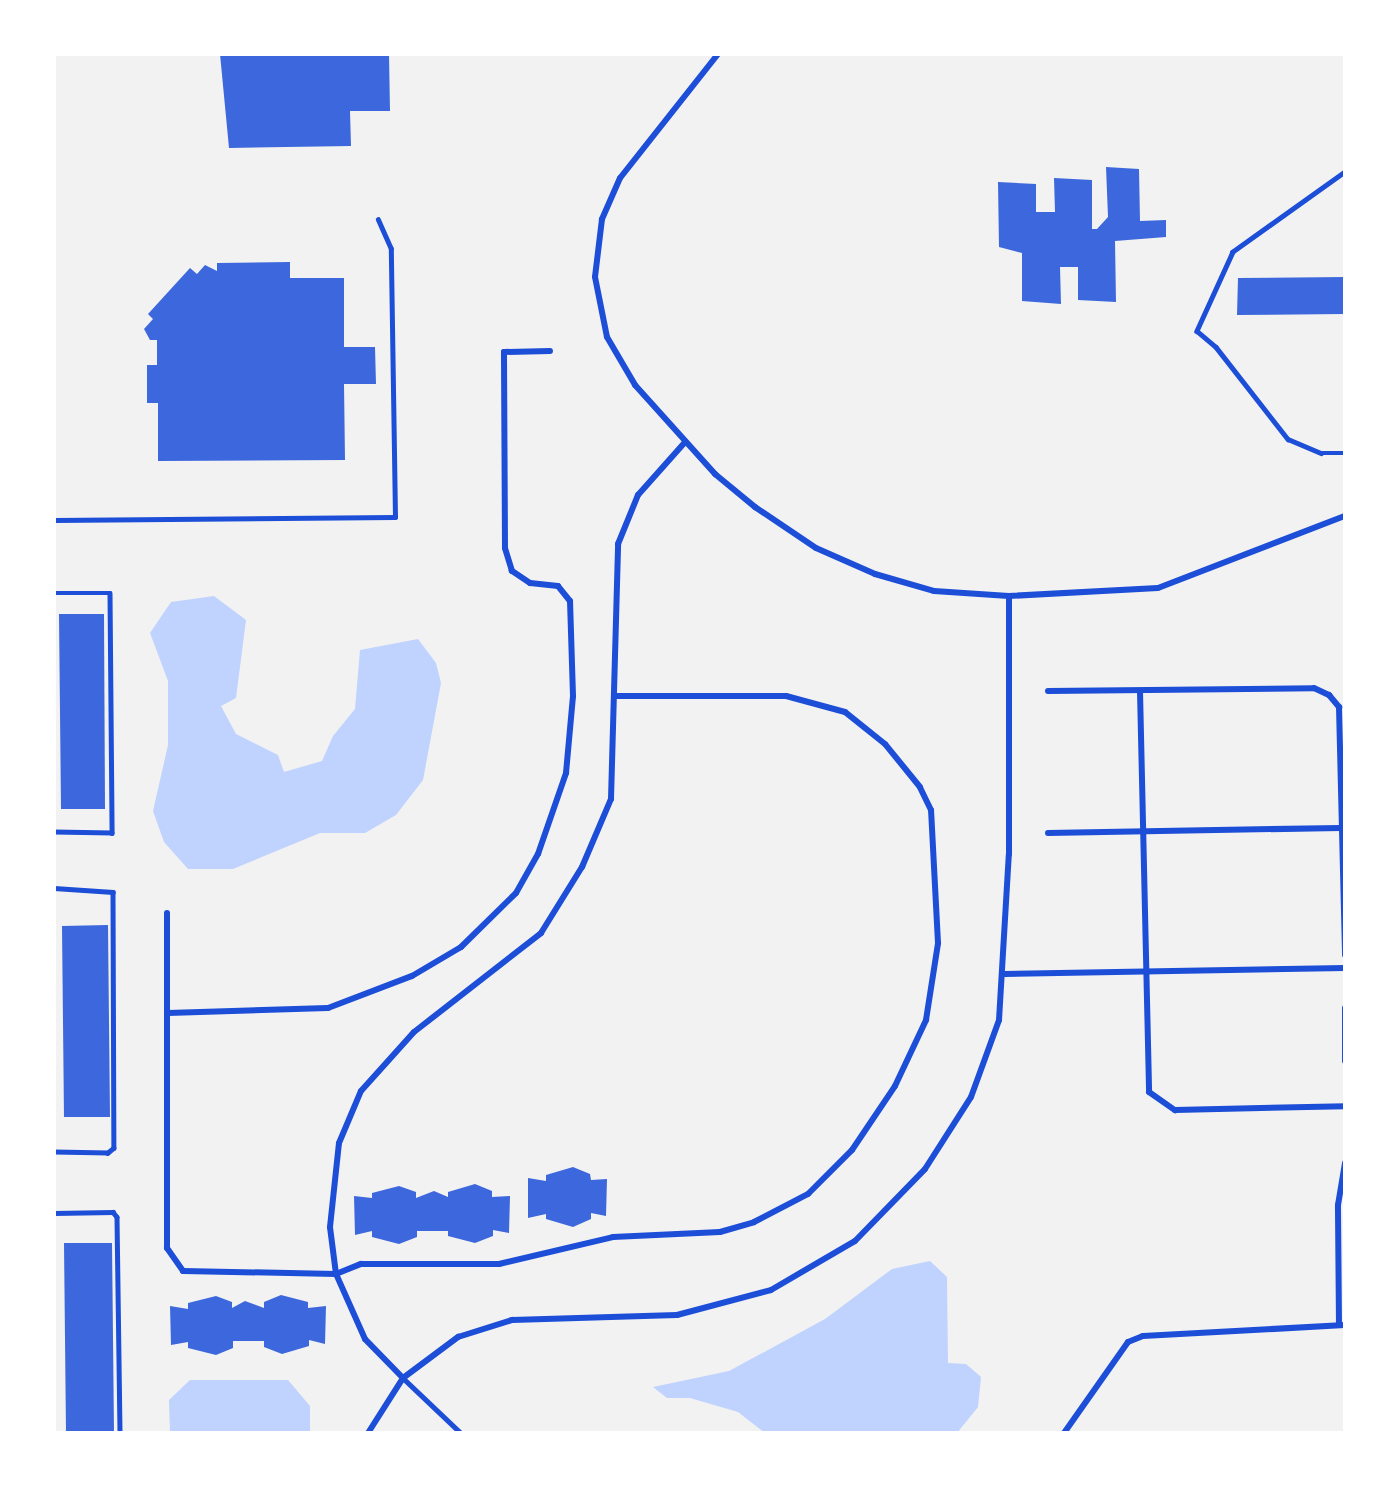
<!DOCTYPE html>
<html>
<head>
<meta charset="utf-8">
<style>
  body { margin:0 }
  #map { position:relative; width:1399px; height:1487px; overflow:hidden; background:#f2f2f2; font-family:Montserrat,sans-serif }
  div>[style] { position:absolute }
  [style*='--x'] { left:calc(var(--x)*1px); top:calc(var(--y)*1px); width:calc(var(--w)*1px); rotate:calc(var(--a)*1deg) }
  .water>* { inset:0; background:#bfd3fe }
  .building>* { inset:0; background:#3d67dc }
  .service>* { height:4.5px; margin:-2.25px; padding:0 2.25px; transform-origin:2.25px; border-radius:2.25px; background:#1d4ed8 }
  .minor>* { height:6px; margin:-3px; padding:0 3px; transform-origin:3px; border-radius:3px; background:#1d4ed8 }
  span { translate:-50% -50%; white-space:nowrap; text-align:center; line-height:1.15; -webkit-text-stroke:6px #fff; paint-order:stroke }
  .frame { position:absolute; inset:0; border:56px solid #fff; pointer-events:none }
</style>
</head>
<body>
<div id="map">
  <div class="water">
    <i style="clip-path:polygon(214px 596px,246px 620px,236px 698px,221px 706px,236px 734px,278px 755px,284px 772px,322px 761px,333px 736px,355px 709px,360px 650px,418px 639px,436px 663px,441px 683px,423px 780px,396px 815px,365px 833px,320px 833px,233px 869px,188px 869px,164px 842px,153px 811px,168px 745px,168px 681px,150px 633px,171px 602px)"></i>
    <i style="clip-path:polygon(930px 1261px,947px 1277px,948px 1363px,966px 1364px,981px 1377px,978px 1407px,957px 1433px,765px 1433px,738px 1412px,690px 1398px,667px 1398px,653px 1387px,729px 1371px,825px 1319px,892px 1269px)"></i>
    <i style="clip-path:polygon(190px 1380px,288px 1380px,310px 1406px,310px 1433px,170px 1433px,169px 1400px)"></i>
  </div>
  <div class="building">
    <i style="clip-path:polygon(220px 54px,389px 54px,390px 111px,350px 111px,351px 146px,229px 148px)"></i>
    <i style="clip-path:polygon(1106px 167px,1139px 169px,1140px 221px,1166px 220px,1166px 237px,1115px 241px,1116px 302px,1078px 300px,1078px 267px,1060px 267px,1061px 304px,1022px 301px,1022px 253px,999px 247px,998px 182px,1036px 184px,1036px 212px,1055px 212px,1054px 178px,1092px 180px,1092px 229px,1097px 229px,1108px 217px)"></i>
    <i style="clip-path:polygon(290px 262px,290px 278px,344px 278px,344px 347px,375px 347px,376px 384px,344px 384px,345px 460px,158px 461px,158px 403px,147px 403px,147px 365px,157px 365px,157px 340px,150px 340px,144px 329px,153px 319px,148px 314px,190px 268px,197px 274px,205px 265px,217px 271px,217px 263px)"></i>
    <i style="clip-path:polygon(1345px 277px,1345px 314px,1237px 315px,1238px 278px)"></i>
    <i style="clip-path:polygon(59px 614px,104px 614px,105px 809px,61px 809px)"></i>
    <i style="clip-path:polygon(108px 925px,110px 1117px,64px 1117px,62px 926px)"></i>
    <i style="clip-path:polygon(573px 1167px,590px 1174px,591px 1180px,607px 1179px,606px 1216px,591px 1213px,591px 1219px,573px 1227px,546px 1219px,546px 1214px,528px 1218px,528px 1178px,546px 1181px,546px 1175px)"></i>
    <i style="clip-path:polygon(475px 1184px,492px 1191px,492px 1197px,510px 1196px,509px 1233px,493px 1230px,493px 1236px,475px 1243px,448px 1236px,448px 1231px,417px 1231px,417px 1237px,399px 1244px,372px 1237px,372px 1231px,355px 1235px,354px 1196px,372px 1198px,372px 1193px,399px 1186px,416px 1192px,416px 1198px,434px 1191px,448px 1197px,448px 1192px)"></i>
    <i style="clip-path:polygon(64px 1243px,112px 1243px,114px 1433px,66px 1433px)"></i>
    <i style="clip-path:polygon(281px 1295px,308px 1302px,308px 1308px,326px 1306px,325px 1344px,309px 1340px,309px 1346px,282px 1354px,264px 1347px,264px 1341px,233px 1341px,233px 1348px,216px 1355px,188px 1348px,188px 1342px,171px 1345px,170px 1306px,188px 1309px,188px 1303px,216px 1296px,232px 1302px,232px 1308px,245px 1301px,264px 1308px,264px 1302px)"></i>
  </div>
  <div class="service">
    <i style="--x:1345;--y:172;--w:138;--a:144.5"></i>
    <i style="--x:1233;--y:252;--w:87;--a:114.5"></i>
    <i style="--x:1197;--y:331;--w:25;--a:40"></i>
    <i style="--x:1216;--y:347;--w:117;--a:52"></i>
    <i style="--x:1288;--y:439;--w:36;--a:23"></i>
    <i style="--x:1321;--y:453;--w:24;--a:0"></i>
    <i style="--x:54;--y:520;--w:341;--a:-0.5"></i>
    <i style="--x:395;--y:517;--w:268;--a:-90.9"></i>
    <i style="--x:391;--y:249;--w:32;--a:-114"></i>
    <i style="--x:54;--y:593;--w:56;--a:0"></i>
    <i style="--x:110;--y:593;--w:240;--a:89.5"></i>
    <i style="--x:112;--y:833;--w:58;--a:-179"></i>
    <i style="--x:54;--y:888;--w:59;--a:3.9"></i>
    <i style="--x:113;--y:892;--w:256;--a:89.8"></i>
    <i style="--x:114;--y:1148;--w:8;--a:140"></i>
    <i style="--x:108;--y:1153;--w:54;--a:-178.9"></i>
    <i style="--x:54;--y:1213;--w:59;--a:-1"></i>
    <i style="--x:113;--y:1212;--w:6;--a:51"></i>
    <i style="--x:117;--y:1217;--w:216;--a:89.2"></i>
    <i style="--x:403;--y:1378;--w:80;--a:43.5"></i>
  </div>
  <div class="minor">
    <i style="--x:718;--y:54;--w:158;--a:128.3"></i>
    <i style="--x:620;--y:178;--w:45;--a:113.7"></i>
    <i style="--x:602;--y:219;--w:58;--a:96.9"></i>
    <i style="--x:595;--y:277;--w:61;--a:78.7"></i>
    <i style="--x:607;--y:337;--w:56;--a:59.7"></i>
    <i style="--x:635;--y:385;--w:120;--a:48"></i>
    <i style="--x:715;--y:474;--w:52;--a:39.5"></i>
    <i style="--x:755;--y:507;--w:73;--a:33.9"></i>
    <i style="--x:816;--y:548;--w:64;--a:23.8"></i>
    <i style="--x:875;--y:574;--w:61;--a:16.1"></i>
    <i style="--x:934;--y:591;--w:75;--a:3.8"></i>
    <i style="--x:1009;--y:596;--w:149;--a:-3.1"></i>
    <i style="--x:1158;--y:588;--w:200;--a:-21.1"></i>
    <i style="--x:1048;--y:691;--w:266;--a:-0.6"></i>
    <i style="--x:1314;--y:688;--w:17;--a:25"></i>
    <i style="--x:1329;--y:695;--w:16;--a:50"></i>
    <i style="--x:1339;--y:707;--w:248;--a:88.6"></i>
    <i style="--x:1140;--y:691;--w:401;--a:88.7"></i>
    <i style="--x:1149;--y:1092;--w:32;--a:35"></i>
    <i style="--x:1175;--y:1110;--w:170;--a:-1.3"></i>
    <i style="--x:1048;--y:833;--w:293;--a:-1"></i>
    <i style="--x:167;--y:913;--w:335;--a:90"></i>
    <i style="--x:167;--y:1248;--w:28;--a:55"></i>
    <i style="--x:183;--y:1271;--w:153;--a:1.1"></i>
    <i style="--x:336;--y:1274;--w:27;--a:-22"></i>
    <i style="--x:361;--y:1264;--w:138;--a:0"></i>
    <i style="--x:499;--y:1264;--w:117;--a:-13.3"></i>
    <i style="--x:613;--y:1237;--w:107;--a:-2.7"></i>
    <i style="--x:720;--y:1232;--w:35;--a:-16"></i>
    <i style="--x:754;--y:1222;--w:61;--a:-27.4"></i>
    <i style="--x:808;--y:1194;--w:62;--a:-45"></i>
    <i style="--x:852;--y:1150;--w:77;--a:-56.1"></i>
    <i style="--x:895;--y:1086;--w:73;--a:-64.8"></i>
    <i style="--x:926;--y:1020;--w:78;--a:-81.1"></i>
    <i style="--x:938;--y:943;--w:133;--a:-93"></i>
    <i style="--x:931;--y:810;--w:25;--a:-116"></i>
    <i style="--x:920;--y:787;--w:55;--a:-129.1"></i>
    <i style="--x:885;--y:744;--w:51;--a:-141.3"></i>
    <i style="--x:845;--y:712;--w:61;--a:-164.8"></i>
    <i style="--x:786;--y:696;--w:170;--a:180"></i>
    <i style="--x:1005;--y:974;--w:340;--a:-1"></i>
    <i style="--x:1345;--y:1008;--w:53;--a:90"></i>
    <i style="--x:168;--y:1013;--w:160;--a:-1.8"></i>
    <i style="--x:328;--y:1008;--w:90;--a:-20.9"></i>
    <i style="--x:412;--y:976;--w:57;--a:-30.6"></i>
    <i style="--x:461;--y:947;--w:77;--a:-44.5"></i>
    <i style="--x:516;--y:893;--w:45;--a:-60.6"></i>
    <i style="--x:538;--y:854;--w:86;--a:-70.9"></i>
    <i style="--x:566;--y:773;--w:77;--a:-84.8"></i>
    <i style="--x:573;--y:696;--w:95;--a:-91.8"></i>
    <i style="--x:570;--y:601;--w:19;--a:-129"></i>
    <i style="--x:558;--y:586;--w:28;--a:-174"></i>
    <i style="--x:530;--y:583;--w:22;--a:-146"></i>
    <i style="--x:512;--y:571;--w:24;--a:-107"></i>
    <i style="--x:505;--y:548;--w:196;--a:-90.3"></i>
    <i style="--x:504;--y:352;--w:46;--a:-1.2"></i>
    <i style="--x:1339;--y:1325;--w:120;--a:-90.5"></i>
    <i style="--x:1338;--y:1205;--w:43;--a:-80.5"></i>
    <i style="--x:403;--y:1378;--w:54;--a:-134.3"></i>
    <i style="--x:365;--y:1339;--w:71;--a:-114"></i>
    <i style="--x:336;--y:1274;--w:47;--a:-97.3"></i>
    <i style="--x:330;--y:1227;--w:84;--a:-83.9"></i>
    <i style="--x:339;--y:1143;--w:56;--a:-67.1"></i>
    <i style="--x:361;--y:1091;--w:79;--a:-48.1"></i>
    <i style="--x:414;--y:1032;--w:161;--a:-37.9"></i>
    <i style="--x:541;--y:933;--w:78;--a:-58.2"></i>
    <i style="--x:582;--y:867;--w:74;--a:-66.9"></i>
    <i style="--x:611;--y:799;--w:255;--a:-88.4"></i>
    <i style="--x:618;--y:544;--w:53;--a:-67.8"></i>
    <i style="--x:638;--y:495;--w:71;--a:-48.4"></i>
    <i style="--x:368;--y:1433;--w:65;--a:-57.5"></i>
    <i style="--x:403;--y:1378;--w:69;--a:-36.7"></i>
    <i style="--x:458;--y:1337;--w:57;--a:-17.5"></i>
    <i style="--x:512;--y:1320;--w:165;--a:-1.7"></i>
    <i style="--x:677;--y:1315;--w:97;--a:-14.9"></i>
    <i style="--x:771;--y:1290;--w:97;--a:-30.3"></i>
    <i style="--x:855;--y:1241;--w:100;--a:-45.8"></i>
    <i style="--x:925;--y:1169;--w:85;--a:-57.4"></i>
    <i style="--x:971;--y:1097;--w:82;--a:-70"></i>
    <i style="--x:999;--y:1020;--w:166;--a:-86.6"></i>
    <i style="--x:1009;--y:854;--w:258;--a:-90"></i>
    <i style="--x:1064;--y:1433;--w:111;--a:-54.9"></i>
    <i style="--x:1128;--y:1342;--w:16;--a:-22"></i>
    <i style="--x:1143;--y:1336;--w:202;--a:-3.1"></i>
  </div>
  <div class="frame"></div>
</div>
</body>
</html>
